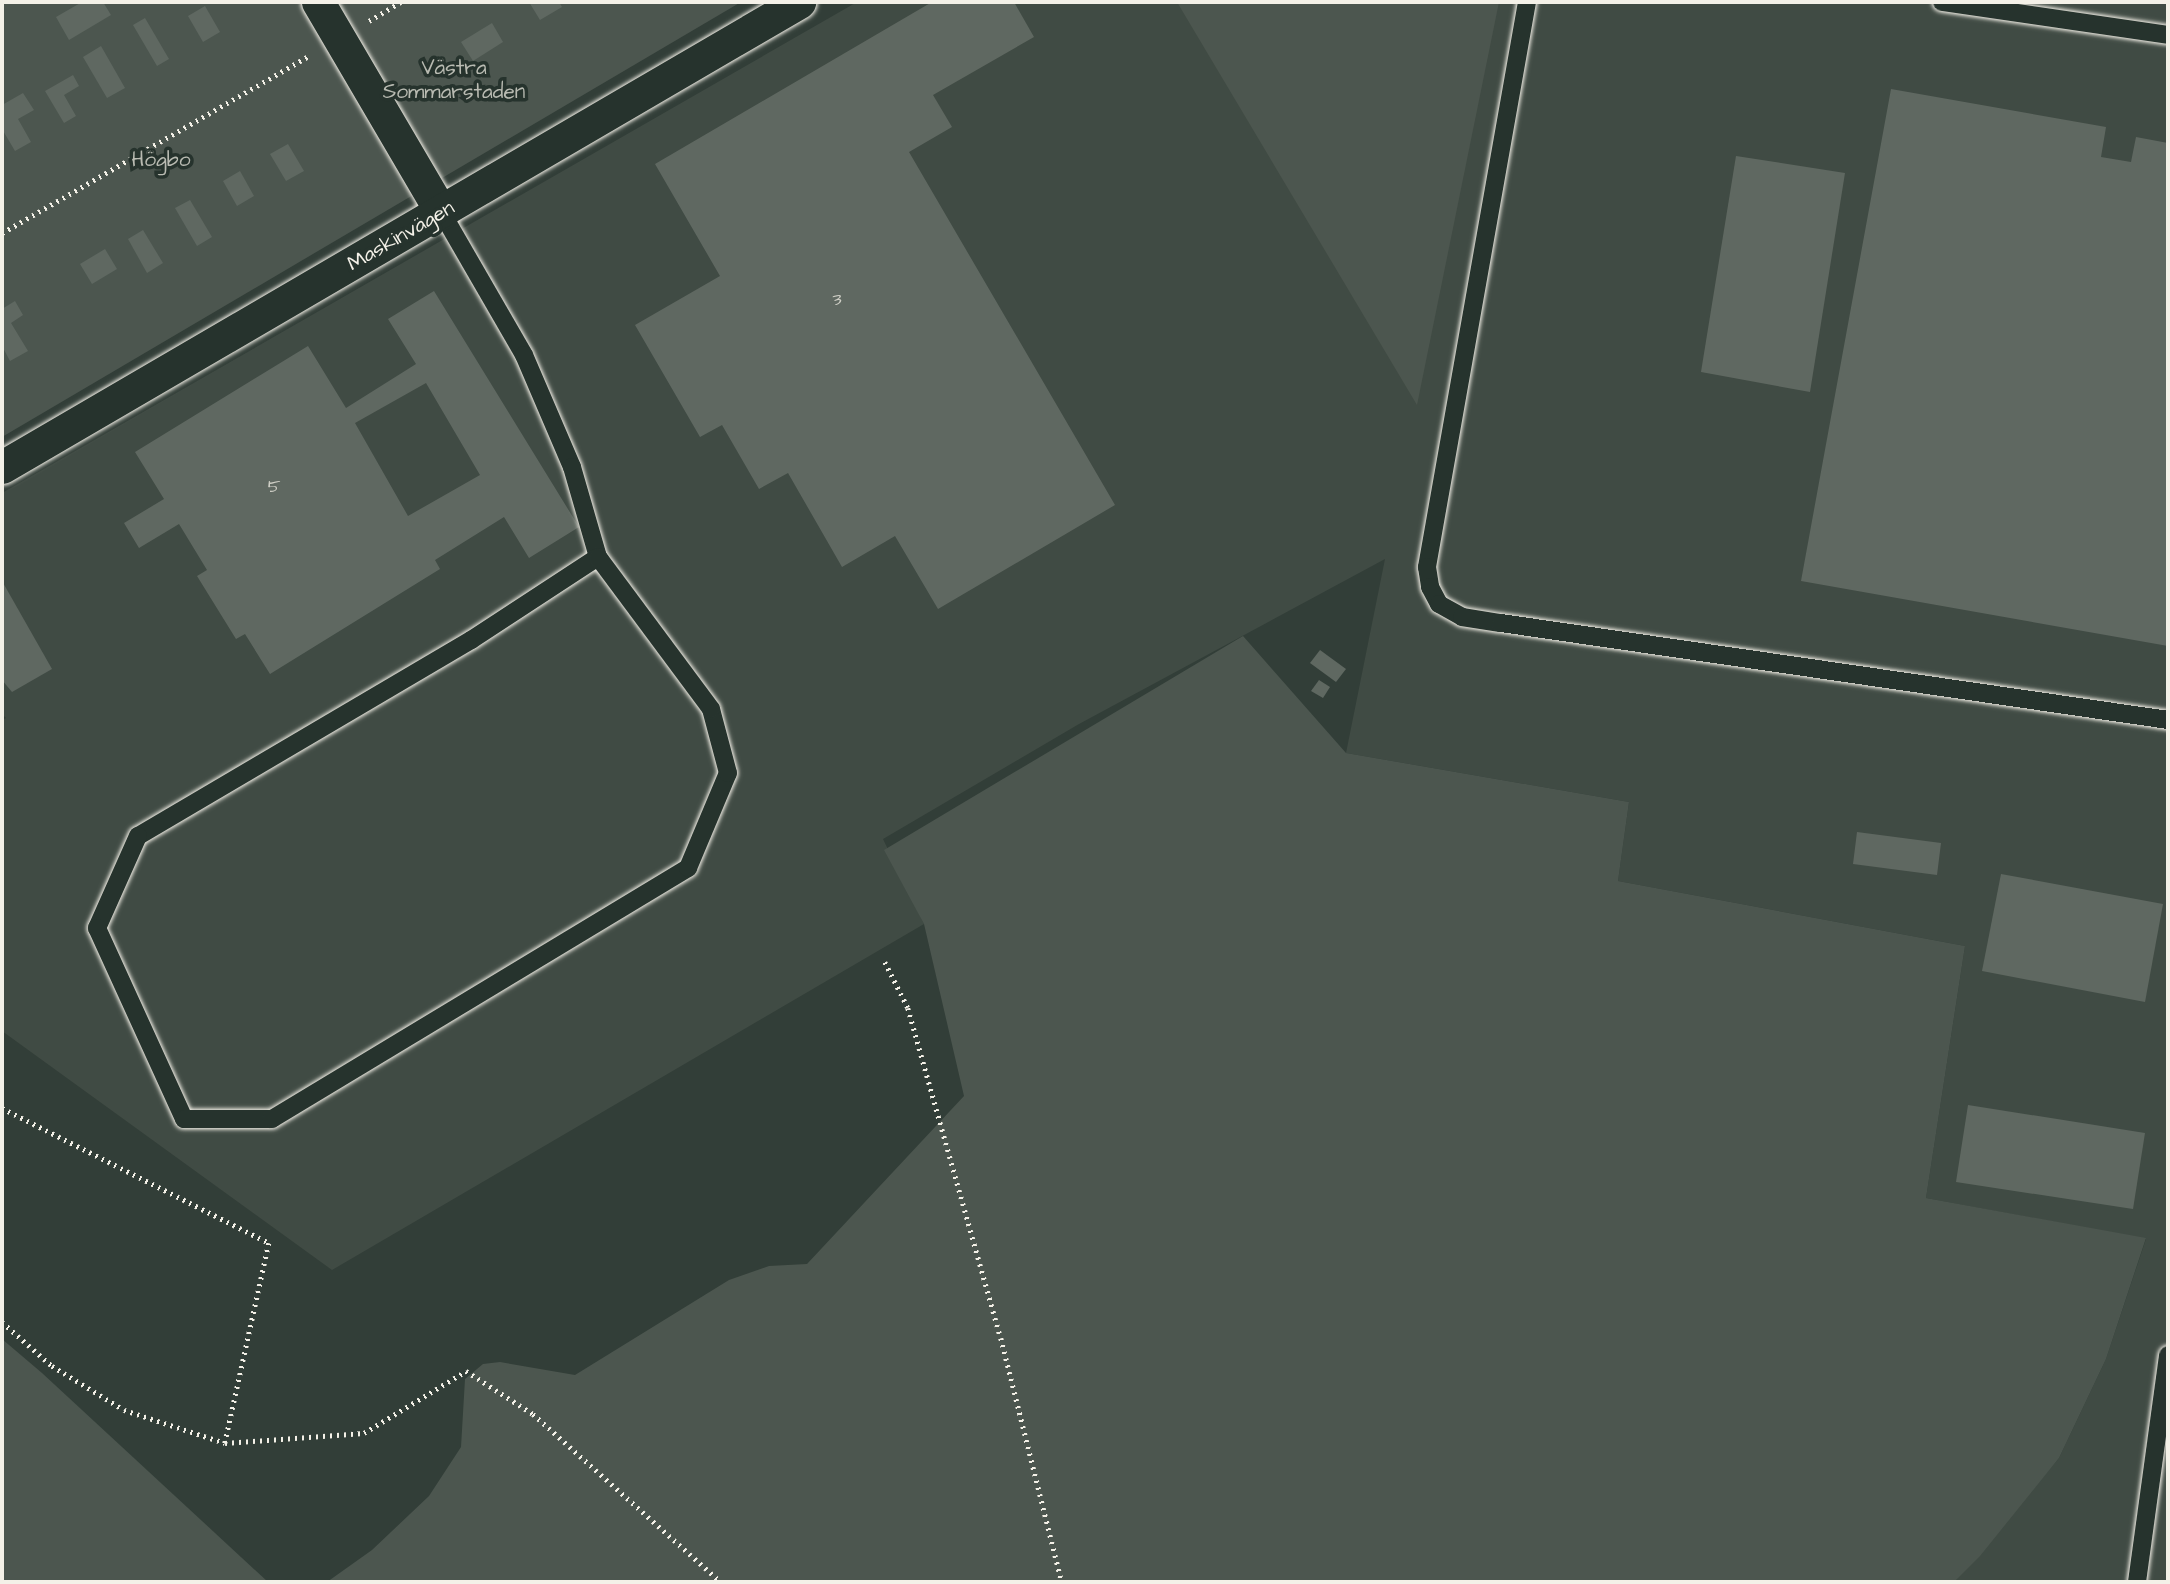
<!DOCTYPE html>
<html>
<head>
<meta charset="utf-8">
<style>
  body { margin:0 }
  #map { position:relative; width:2170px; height:1584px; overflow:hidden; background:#323e38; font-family:"Architects Daughter",sans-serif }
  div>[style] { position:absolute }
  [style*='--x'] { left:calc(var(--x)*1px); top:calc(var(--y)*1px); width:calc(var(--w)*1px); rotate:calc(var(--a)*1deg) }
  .built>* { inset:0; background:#404b44 }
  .green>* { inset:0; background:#4c564f }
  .building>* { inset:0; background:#5f6861 }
  .path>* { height:4.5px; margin-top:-2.25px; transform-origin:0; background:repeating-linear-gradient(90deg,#f4f1e8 0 2px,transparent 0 7px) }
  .roads { filter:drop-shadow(0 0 2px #f4f1e8) drop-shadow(0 0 2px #f4f1e8) }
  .lane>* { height:18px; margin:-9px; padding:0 9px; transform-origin:9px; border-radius:9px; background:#26332d }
  .street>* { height:33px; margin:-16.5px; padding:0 16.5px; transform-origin:16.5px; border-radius:16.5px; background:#26332d }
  span { translate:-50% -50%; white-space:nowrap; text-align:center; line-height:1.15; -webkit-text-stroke:7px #26332d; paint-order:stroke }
  .number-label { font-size:18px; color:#cfcfc6 }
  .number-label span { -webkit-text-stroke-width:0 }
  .park-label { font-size:21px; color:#b9bbb2 }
  .street-label { font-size:21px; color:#f4f1e8 }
  .frame { position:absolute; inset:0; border:4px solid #f4f1e8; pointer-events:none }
</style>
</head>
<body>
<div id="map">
  <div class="built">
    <i style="clip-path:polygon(857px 2px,2168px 2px,2168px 1582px,1954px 1582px,2059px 1458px,2106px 1359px,2146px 1239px,1926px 1198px,1965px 946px,1618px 881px,1629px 802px,1346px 753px,1385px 559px,1079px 724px,883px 839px,924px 924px,332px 1270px,2px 1031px,2px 720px,6px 718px,2px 714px,2px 493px)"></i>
  </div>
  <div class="green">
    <i style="clip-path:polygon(2px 2px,741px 2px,2px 437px)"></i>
    <i style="clip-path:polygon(1177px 2px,1499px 2px,1417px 405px)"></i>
    <i style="clip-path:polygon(1243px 636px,1346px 753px,1629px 802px,1618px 881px,1965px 946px,1926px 1198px,2146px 1238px,2106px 1359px,2059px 1458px,1980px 1556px,1954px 1582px,327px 1582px,372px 1550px,429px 1496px,461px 1447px,465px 1379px,483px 1364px,500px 1362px,575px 1375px,729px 1280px,769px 1266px,807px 1264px,964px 1096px,924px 924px,884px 850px)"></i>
    <i style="clip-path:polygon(2px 1339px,42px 1373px,268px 1582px,2px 1582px)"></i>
  </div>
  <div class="building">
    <i style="clip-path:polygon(82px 2px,103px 2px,111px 15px,69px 40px,56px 17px)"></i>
    <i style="clip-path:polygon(529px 2px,559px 2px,562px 7px,540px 20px)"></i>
    <i style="clip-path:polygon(932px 2px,1014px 2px,1034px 37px,933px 95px,952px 127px,909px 152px,1115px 505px,938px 609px,895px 536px,842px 567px,788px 473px,759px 489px,722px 425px,700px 437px,635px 325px,720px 276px,655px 164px)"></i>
    <i style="clip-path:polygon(205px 6px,220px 32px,203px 42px,188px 16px)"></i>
    <i style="clip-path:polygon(145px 18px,169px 59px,157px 66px,133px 25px)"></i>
    <i style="clip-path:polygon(492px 23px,503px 42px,473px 61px,461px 42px)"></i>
    <i style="clip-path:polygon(101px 46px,125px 88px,107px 98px,83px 57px)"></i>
    <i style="clip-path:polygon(73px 75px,79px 86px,64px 95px,76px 116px,64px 123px,45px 91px)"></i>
    <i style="clip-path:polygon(1891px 89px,2106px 127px,2101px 157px,2131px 162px,2136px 137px,2168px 143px,2168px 646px,1801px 581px)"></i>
    <i style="clip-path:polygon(23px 93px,34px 110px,18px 119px,31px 142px,15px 151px,2px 129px,2px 105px)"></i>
    <i style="clip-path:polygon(288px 144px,304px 171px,286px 181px,270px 154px)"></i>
    <i style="clip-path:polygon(1736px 156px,1845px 173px,1810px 392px,1701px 372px)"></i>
    <i style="clip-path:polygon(240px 171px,254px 196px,237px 206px,223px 181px)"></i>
    <i style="clip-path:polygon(190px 200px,212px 237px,197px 246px,175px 208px)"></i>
    <i style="clip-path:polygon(143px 230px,163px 263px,147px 273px,128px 239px)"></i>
    <i style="clip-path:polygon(105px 249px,117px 269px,92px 284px,80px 264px)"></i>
    <i style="clip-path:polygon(evenodd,434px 291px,579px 527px,529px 558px,504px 517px,435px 560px,440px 569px,270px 674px,245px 634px,236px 639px,197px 576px,207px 570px,179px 524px,139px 548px,124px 523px,164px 499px,135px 452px,308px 346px,346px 408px,416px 364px,388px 319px,434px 291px,426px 383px,480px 475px,408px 516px,355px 423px,426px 383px)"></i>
    <i style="clip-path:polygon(15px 301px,23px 315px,11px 323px,28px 351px,10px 361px,2px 346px,2px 309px)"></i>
    <i style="clip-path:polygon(2px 581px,52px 669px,12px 692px,2px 680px)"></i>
    <i style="clip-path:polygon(1320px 650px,1346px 669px,1336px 682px,1310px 663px)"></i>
    <i style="clip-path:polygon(1319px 680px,1330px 687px,1323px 698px,1311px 691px)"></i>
    <i style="clip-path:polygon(1857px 832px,1941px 843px,1937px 875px,1853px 864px)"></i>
    <i style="clip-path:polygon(2001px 874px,2163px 904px,2145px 1002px,1982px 971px)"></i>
    <i style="clip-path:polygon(1968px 1105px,2145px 1133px,2133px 1209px,1956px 1182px)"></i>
  </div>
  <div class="path">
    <i style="--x:369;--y:21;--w:37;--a:-31"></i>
    <i style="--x:2;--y:233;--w:356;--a:-30"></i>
    <i style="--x:885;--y:962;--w:51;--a:63.4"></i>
    <i style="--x:908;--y:1008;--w:343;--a:74.3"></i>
    <i style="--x:1001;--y:1338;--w:252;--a:76"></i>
    <i style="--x:2;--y:1108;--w:299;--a:26.8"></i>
    <i style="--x:269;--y:1243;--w:205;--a:102.4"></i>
    <i style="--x:2;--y:1322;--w:67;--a:41.3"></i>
    <i style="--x:52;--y:1366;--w:84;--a:31.4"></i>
    <i style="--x:124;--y:1410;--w:106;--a:18.1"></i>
    <i style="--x:225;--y:1443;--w:139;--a:-4.1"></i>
    <i style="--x:364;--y:1433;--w:119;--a:-31.3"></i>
    <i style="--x:466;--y:1371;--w:80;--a:32.7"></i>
    <i style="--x:533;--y:1414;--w:252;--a:41.8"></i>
  </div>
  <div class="roads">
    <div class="lane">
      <i style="--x:1527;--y:2;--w:574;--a:100.04"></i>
      <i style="--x:1427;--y:567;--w:20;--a:81"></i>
      <i style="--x:1430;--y:587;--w:19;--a:62"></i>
      <i style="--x:1439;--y:604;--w:26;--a:29"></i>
      <i style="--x:1462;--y:617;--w:39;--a:9"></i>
      <i style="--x:1501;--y:623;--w:674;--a:8.27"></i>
      <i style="--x:1942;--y:2;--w:228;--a:8.3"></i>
      <i style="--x:442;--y:213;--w:164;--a:60"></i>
      <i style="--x:524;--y:355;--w:122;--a:66.8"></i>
      <i style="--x:572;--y:467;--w:94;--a:73.9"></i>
      <i style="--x:598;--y:557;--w:152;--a:146.8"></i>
      <i style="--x:471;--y:640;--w:386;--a:149.5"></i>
      <i style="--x:138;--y:836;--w:101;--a:114"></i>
      <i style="--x:97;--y:928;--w:210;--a:65.5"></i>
      <i style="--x:184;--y:1119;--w:88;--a:0"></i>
      <i style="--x:272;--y:1119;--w:486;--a:-31.1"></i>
      <i style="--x:688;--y:868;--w:103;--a:-67.2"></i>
      <i style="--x:728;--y:773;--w:66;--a:-104.9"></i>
      <i style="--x:711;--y:709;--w:189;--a:-126.6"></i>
      <i style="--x:2137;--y:1582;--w:229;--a:-82.2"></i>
    </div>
    <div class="street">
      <i style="--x:318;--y:2;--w:245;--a:59.6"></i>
      <i style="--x:2;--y:467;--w:923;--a:-30.26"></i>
    </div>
  </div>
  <div class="number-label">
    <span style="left:837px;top:300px">3</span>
    <span style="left:274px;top:487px">5</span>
  </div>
  <div class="park-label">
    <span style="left:454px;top:80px">Västra<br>Sommarstaden</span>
    <span style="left:161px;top:160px">Högbo</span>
  </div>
  <div class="street-label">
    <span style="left:401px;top:236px;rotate:-30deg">Maskinvägen</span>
  </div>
  <div class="frame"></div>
</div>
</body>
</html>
